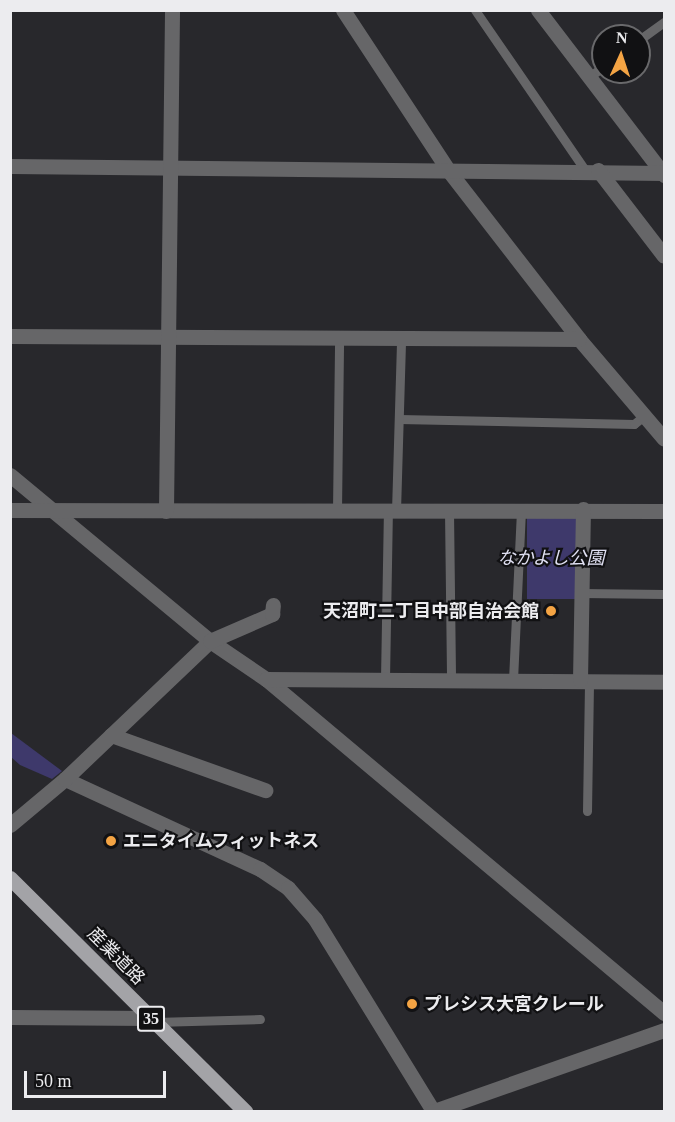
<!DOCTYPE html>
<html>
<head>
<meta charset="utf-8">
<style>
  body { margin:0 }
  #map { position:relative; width:675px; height:1122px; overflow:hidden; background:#28282c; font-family:"Times New Roman","Noto Sans JP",serif }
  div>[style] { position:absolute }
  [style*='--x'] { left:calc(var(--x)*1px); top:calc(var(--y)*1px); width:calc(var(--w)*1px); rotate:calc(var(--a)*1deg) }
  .green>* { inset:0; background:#3e396b }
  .service>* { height:9px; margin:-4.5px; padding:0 4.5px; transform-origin:4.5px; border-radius:4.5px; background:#666668 }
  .minor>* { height:15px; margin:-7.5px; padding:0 7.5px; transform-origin:7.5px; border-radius:7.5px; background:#666668 }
  .tertiary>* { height:15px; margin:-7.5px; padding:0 7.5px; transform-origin:7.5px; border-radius:7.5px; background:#666668 }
  .primary>* { height:15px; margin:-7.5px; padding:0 7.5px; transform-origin:7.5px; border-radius:7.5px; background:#a3a3a7 }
  .dots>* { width:16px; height:16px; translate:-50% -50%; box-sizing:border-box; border:3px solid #111113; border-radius:50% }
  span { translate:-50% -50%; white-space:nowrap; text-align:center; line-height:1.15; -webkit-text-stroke:4.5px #111113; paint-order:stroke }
  .shield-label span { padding:2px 4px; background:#111113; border:2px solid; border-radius:4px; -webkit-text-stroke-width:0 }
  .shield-label { font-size:16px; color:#ececef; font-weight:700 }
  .park-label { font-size:18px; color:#e0e0f2; font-style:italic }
  .poi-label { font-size:18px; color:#ececef; font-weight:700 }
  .right { translate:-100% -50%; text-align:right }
  .left { translate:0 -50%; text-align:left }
  .street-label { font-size:18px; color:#ececef }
  .frame { position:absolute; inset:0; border:12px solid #ececef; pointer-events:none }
  .north { position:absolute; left:591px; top:24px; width:60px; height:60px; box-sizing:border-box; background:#111113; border:2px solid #69696b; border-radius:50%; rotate:3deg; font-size:16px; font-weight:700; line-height:24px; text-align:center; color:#ececef }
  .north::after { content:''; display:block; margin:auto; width:21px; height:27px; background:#f4a444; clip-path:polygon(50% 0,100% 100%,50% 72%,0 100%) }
  .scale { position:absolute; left:24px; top:1071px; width:142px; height:27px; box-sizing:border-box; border:3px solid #ececef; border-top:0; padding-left:8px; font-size:18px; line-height:21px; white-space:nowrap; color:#ececef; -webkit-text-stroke:4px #111113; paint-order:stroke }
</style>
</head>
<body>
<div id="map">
  <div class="green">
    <i style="clip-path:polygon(527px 516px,577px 516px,575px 599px,527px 599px)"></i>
    <i style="clip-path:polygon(11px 733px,62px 771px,52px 779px,20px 765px,11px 757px)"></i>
  </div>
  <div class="service">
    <i style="--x:475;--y:10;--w:194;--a:55.5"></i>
    <i style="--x:639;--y:40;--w:31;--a:-36"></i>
    <i style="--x:589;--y:77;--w:17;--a:-36"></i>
    <i style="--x:399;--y:419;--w:235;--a:1.2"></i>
    <i style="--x:634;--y:424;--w:13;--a:-39"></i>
    <i style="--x:337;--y:511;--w:172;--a:-89.3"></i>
    <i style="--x:396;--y:511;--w:172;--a:-88.3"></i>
    <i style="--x:449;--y:511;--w:168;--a:89.3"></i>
    <i style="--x:581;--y:593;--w:83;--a:0.7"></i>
    <i style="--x:385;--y:679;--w:168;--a:-89"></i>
    <i style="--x:513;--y:680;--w:170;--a:-87.3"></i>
    <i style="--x:587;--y:811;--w:131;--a:-89.1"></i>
    <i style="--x:155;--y:1022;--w:105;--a:-1.6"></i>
  </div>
  <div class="minor">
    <i style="--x:343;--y:10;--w:191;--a:56.7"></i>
    <i style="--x:448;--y:170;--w:214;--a:52.2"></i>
    <i style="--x:579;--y:339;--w:131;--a:49.6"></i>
    <i style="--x:538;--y:10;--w:208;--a:52.6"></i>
    <i style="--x:10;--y:166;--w:654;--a:0.61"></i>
    <i style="--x:598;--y:170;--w:108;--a:52.5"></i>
    <i style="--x:10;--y:336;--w:569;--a:0.3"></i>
    <i style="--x:10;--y:475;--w:260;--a:39.7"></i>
    <i style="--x:210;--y:641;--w:68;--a:34.2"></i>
    <i style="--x:266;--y:679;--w:520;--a:40"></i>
    <i style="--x:10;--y:510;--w:654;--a:0.09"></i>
    <i style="--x:166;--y:511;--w:501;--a:-89.31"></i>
    <i style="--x:266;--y:679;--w:398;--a:0.4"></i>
    <i style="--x:580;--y:680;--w:171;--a:-89"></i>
    <i style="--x:111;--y:735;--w:164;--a:19.7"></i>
    <i style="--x:65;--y:779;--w:215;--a:24.8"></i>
    <i style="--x:260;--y:869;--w:34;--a:34"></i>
    <i style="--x:288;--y:888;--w:41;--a:48.9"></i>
    <i style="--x:315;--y:919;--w:225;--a:58.4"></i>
    <i style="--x:10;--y:825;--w:72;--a:-39.9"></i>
    <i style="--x:65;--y:779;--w:200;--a:-43.6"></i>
    <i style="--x:210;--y:641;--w:68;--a:-23.5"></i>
    <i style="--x:272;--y:614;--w:9;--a:-84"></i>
    <i style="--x:10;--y:1017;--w:140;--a:0.4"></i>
  </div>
  <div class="tertiary">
    <i style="--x:431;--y:1112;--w:247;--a:-19.4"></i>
  </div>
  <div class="primary">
    <i style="--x:10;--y:878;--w:332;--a:44.8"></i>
  </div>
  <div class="dots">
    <i style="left:551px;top:611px;background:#f4a444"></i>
    <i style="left:111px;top:841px;background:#f4a444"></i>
    <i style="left:412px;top:1004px;background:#f4a444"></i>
  </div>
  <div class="shield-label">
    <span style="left:151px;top:1019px">35</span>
  </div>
  <div class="park-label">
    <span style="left:551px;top:558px">なかよし公園</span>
  </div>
  <div class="poi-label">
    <span class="right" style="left:539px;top:611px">天沼町二丁目中部自治会館</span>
    <span class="left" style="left:123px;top:841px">エニタイムフィットネス</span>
    <span class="left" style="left:424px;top:1004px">プレシス大宮クレール</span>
  </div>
  <div class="street-label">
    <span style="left:116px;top:956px;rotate:45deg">産業道路</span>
  </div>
  <div class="frame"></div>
  <div class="north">N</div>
  <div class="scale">50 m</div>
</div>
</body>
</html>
